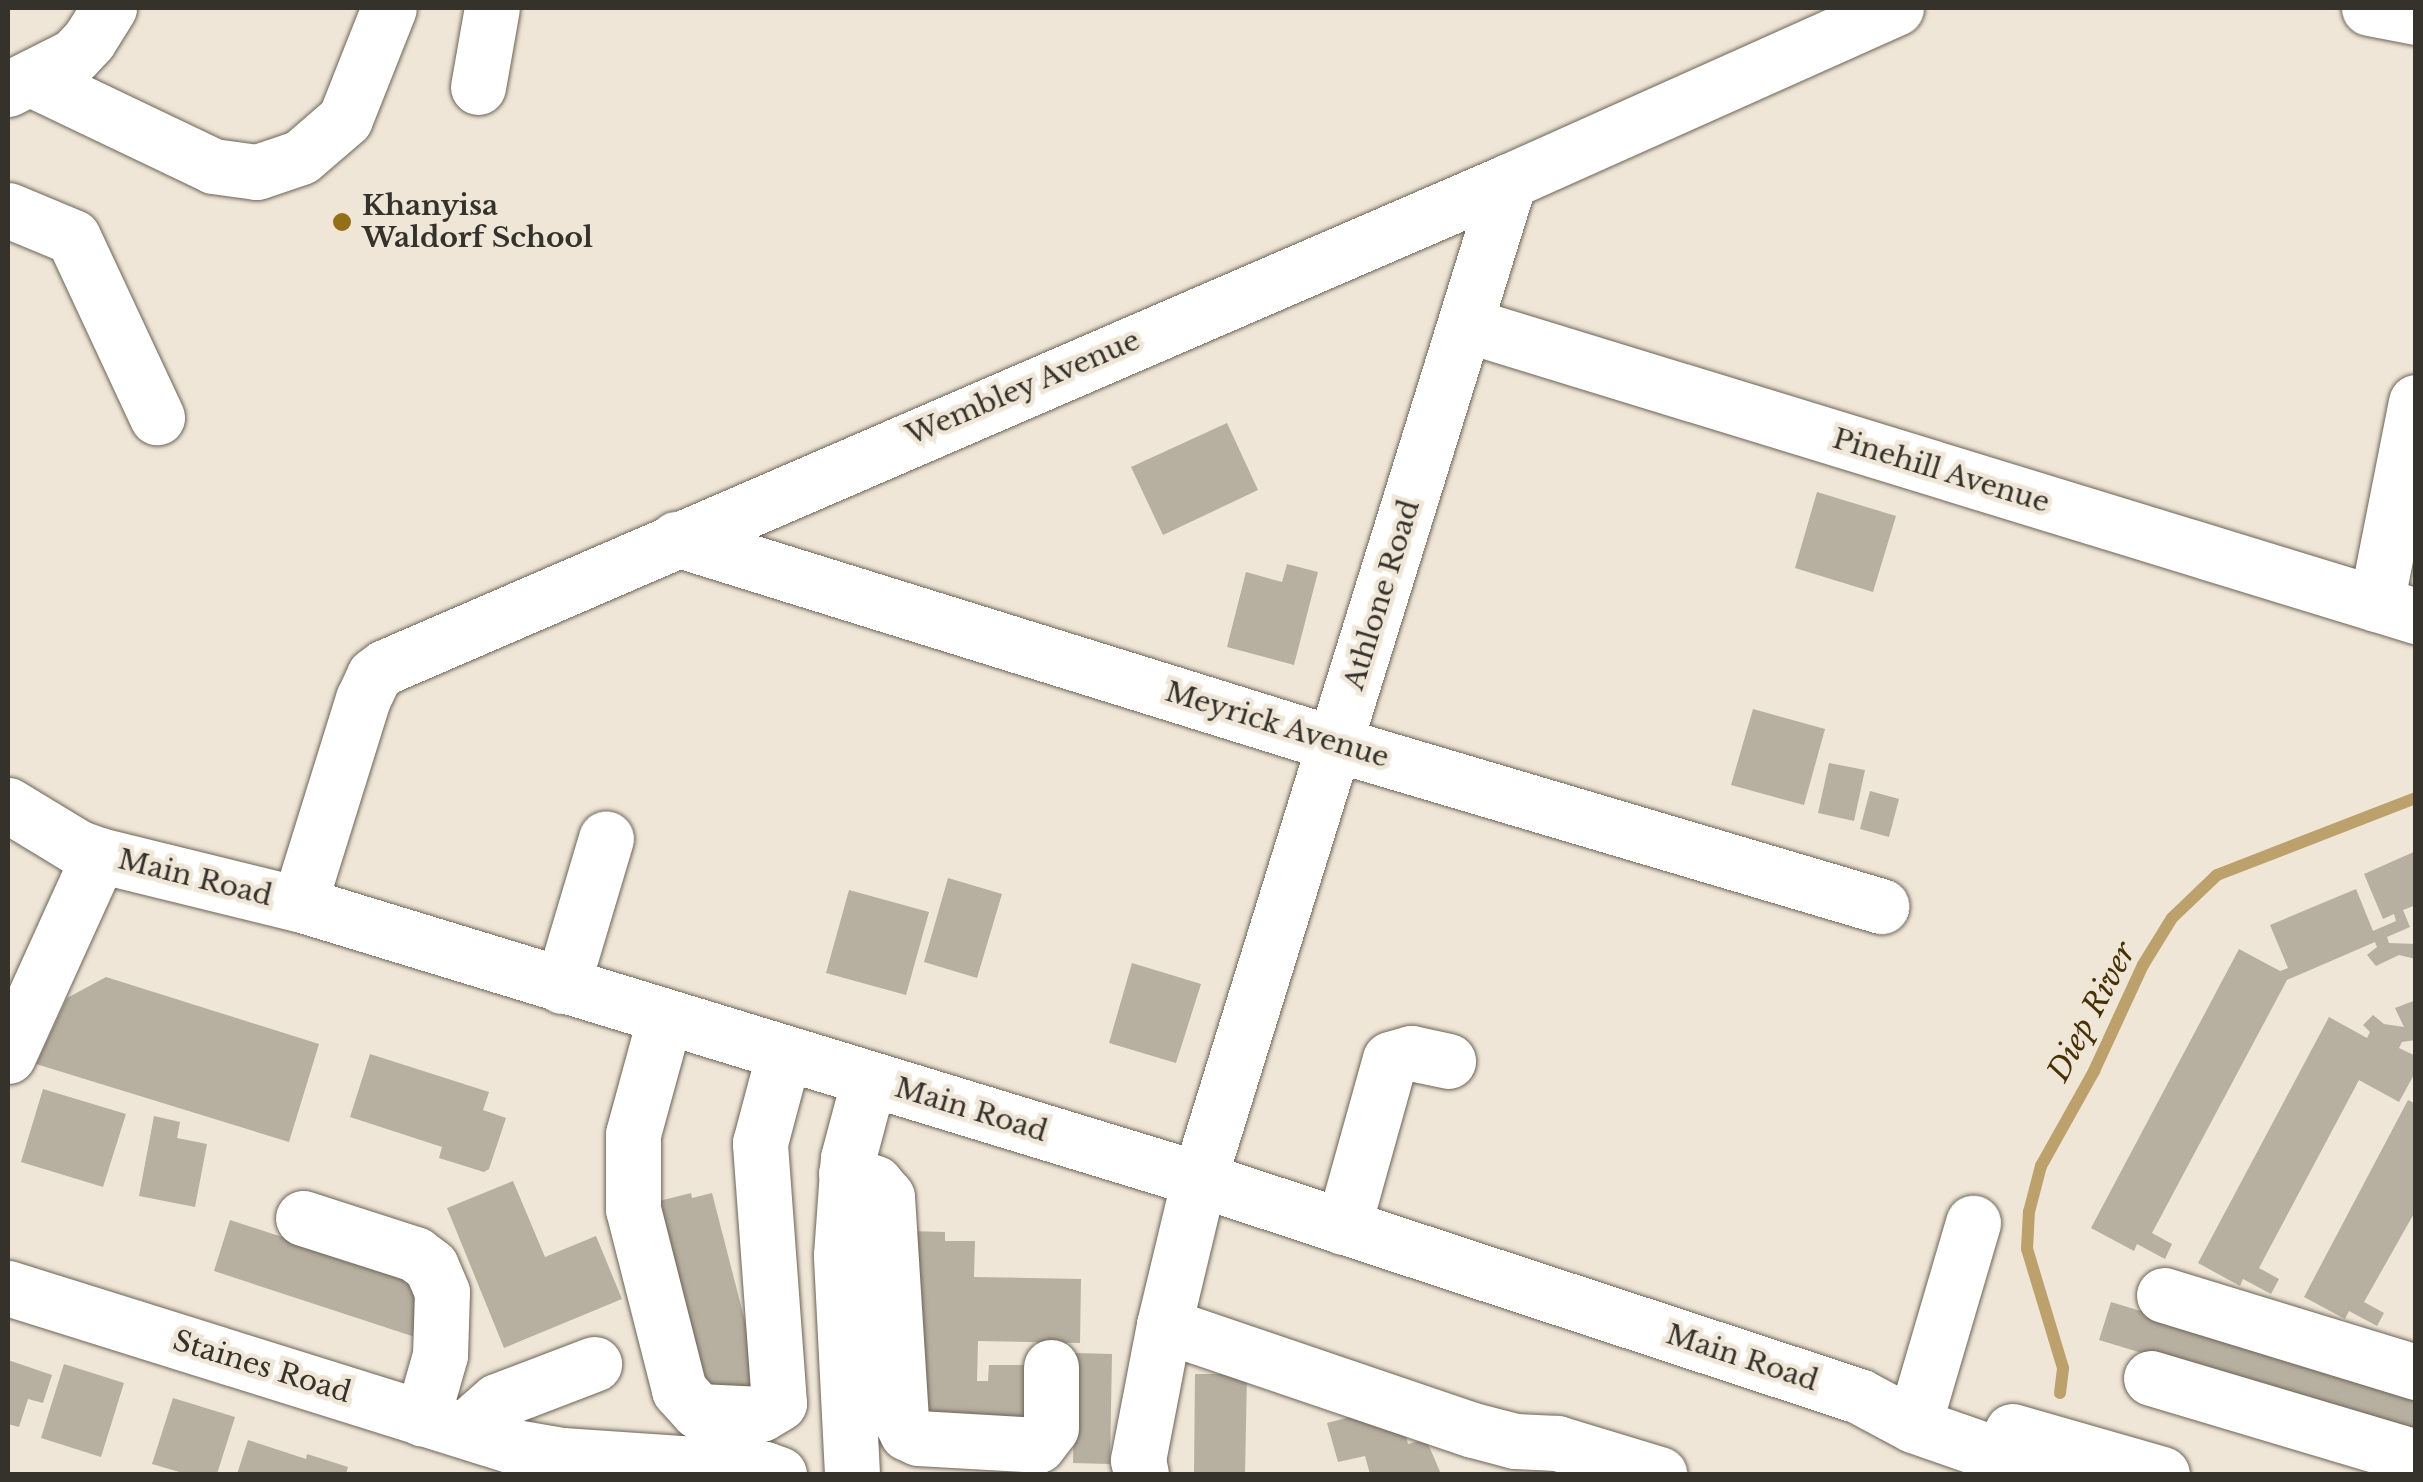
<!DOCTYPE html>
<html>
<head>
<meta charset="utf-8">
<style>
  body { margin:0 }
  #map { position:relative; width:2423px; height:1482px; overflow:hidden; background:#efe6d7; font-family:"Libre Baskerville",serif }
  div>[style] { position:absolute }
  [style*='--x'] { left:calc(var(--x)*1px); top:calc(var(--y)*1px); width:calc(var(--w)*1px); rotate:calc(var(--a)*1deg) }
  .stream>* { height:12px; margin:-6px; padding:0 6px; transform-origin:6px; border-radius:6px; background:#bda16c }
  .building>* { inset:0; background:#b7afa0 }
  .roads { filter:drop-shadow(0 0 2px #6c6457) drop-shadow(0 0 2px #6c6457) }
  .minor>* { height:55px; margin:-27.5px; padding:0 27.5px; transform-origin:27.5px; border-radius:27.5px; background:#fff }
  .major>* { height:55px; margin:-27.5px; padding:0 27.5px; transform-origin:27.5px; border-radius:27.5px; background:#fff }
  .dots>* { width:28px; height:28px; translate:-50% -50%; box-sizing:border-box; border:5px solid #efe6d7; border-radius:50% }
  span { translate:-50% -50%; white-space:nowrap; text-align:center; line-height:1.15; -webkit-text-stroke:9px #efe6d7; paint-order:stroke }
  .poi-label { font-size:28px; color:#35322c; font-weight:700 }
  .left { translate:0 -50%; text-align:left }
  .street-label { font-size:28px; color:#35322c }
  .water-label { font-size:30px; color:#453104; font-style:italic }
  .frame { position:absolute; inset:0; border:10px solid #35322c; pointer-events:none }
</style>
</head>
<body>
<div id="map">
  <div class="stream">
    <i style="--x:2060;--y:1393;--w:25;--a:-83"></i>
    <i style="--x:2063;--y:1368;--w:124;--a:-106.8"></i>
    <i style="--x:2027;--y:1249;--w:37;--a:-87"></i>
    <i style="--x:2029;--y:1212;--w:48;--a:-75.4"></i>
    <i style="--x:2041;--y:1166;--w:109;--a:-60.8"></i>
    <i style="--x:2094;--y:1071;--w:117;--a:-65.2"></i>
    <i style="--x:2143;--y:965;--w:55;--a:-58.3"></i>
    <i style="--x:2172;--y:918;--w:62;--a:-43.7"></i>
    <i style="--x:2217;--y:875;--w:213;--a:-21.2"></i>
  </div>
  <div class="building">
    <i style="clip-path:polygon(1227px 423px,1258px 490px,1163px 535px,1131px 467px)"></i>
    <i style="clip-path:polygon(1817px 492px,1896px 516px,1873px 592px,1795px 568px)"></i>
    <i style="clip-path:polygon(1287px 564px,1318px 572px,1294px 665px,1227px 647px,1246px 572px,1282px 582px)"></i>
    <i style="clip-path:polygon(1753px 709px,1825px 729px,1804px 805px,1731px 785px)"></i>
    <i style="clip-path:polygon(1829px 763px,1865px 770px,1854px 821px,1818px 813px)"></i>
    <i style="clip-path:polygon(1870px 791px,1899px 799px,1889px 837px,1860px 829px)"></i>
    <i style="clip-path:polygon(2416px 851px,2416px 905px,2403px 910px,2410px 927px,2387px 937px,2389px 943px,2416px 944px,2416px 959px,2399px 955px,2376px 966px,2367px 955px,2377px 947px,2375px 942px,2287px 980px,2152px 1233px,2172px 1244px,2165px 1259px,2137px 1244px,2134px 1251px,2091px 1228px,2239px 949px,2280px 971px,2288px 968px,2270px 925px,2356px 889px,2373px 931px,2396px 921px,2394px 914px,2383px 919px,2364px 874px)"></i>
    <i style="clip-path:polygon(948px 878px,1002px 894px,977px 978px,924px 962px)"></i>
    <i style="clip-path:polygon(849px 890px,929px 912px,906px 995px,826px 973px)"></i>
    <i style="clip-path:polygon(1132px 963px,1201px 984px,1176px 1063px,1109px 1043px)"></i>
    <i style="clip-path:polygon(106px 977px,319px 1044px,289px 1142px,36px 1064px,67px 998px)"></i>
    <i style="clip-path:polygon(2416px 1000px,2416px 1040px,2402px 1042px,2399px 1048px,2416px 1056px,2416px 1071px,2399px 1102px,2359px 1080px,2259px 1268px,2279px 1279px,2271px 1294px,2243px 1279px,2240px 1286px,2198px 1263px,2329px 1017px,2367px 1038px,2370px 1032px,2363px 1025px,2373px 1015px,2384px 1024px,2404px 1027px,2395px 1008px)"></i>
    <i style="clip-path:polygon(370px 1054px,489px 1092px,483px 1110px,506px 1118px,489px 1169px,484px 1172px,439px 1158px,442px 1147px,350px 1117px)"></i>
    <i style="clip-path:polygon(43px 1089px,126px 1114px,103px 1187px,21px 1162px)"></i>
    <i style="clip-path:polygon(2408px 1100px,2416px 1104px,2416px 1210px,2364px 1302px,2384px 1313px,2377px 1326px,2349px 1311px,2345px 1319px,2304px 1297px)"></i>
    <i style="clip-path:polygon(154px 1116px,180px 1122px,177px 1138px,207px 1144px,195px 1207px,139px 1196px)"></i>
    <i style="clip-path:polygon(513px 1181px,545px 1257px,596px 1236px,622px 1299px,504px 1348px,447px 1208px)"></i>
    <i style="clip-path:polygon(691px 1193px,692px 1198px,712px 1193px,764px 1395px,697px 1400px,647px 1204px)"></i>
    <i style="clip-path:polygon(230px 1220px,432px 1286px,415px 1337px,214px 1271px)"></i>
    <i style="clip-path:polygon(908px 1231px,945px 1232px,945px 1241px,975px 1241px,974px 1277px,1081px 1279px,1080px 1343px,978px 1341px,977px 1381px,988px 1381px,989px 1365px,1029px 1365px,1027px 1431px,913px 1420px)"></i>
    <i style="clip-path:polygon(2111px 1302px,2416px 1394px,2416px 1436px,2099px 1340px)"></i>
    <i style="clip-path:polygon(1075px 1353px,1112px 1354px,1110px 1464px,1073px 1463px)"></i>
    <i style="clip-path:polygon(8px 1360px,52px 1375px,43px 1403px,28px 1399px,19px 1427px,8px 1424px)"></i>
    <i style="clip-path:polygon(64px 1364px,124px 1383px,101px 1457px,41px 1438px)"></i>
    <i style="clip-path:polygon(1195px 1374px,1247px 1374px,1245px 1474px,1194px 1474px)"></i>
    <i style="clip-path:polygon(173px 1398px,235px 1417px,217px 1474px,186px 1474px,152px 1464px)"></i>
    <i style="clip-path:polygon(1361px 1414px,1364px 1422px,1380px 1418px,1402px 1421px,1408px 1444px,1426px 1439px,1441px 1474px,1370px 1474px,1365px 1456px,1338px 1462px,1327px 1423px)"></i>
    <i style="clip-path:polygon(248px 1440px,306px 1459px,307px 1454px,348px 1467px,346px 1474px,237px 1474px)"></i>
  </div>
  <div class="roads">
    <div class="minor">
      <i style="--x:2369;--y:8;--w:48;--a:10.8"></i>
      <i style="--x:31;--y:79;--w:202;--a:25.5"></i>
      <i style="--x:213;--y:166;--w:44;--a:7.8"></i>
      <i style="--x:257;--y:172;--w:46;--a:-18.8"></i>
      <i style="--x:301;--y:157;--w:58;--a:-40.8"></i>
      <i style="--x:345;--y:119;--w:119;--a:-68.4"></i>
      <i style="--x:478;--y:87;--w:80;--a:-80"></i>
      <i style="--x:8;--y:89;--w:74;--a:-26.6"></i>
      <i style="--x:74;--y:56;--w:22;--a:-47"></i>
      <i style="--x:89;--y:40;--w:38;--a:-58"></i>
      <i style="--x:8;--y:210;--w:70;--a:22.6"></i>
      <i style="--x:73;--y:237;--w:199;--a:65"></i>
      <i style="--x:1467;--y:325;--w:993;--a:17.05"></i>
      <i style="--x:676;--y:539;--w:690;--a:17.28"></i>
      <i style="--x:1335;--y:744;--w:570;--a:16.53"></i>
      <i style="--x:2376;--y:604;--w:206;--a:-78.8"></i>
      <i style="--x:299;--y:904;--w:215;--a:-72.7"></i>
      <i style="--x:363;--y:699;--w:26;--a:-65"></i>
      <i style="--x:374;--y:675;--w:14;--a:-36"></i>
      <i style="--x:385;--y:667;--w:1225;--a:-23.38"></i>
      <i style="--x:1509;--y:181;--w:424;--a:-24.1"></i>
      <i style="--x:562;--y:986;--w:154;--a:-73.4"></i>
      <i style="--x:665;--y:1017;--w:121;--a:105.3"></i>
      <i style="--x:633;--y:1134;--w:75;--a:90"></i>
      <i style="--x:633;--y:1209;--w:187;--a:75.7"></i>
      <i style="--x:679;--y:1390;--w:28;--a:48"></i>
      <i style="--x:698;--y:1411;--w:63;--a:2.7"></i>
      <i style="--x:761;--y:1414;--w:21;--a:-31"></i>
      <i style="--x:779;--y:1403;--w:261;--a:-94.2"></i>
      <i style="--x:760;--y:1143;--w:93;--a:-75.1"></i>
      <i style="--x:8;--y:1056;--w:221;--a:-65.6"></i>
      <i style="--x:846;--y:1173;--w:31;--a:19"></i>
      <i style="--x:875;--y:1183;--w:18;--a:49"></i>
      <i style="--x:887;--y:1197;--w:224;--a:86.4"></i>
      <i style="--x:901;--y:1421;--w:13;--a:63"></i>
      <i style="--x:907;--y:1433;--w:12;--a:24"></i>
      <i style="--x:918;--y:1438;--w:120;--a:3.3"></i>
      <i style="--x:1038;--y:1445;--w:21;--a:-53"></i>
      <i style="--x:1051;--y:1428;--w:61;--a:-90"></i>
      <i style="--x:303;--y:1218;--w:118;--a:17.8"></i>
      <i style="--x:415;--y:1254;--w:20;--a:37"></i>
      <i style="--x:431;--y:1266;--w:28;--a:67"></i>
      <i style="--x:442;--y:1292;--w:63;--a:91.8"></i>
      <i style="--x:440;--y:1355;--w:66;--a:105.9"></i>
      <i style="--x:1343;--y:1227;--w:174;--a:-74.4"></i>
      <i style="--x:1390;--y:1059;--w:22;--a:-16"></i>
      <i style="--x:1411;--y:1053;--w:38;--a:12"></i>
      <i style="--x:8;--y:1288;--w:532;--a:17.38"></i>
      <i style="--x:516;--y:1447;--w:47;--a:9.9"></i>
      <i style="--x:562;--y:1455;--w:203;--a:3.9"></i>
      <i style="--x:765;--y:1469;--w:15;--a:20"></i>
      <i style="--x:2164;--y:1295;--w:264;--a:17"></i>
      <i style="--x:1164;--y:1325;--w:326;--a:18.8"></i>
      <i style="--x:1473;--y:1430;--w:43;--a:14.7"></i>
      <i style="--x:1515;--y:1441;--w:42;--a:2.7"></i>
      <i style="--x:1557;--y:1443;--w:107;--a:16.9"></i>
      <i style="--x:2151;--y:1378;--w:277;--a:16.6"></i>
      <i style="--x:1920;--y:1403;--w:188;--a:-73.6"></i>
      <i style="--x:464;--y:1430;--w:44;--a:-41.3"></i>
      <i style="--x:497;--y:1401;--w:104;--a:-20.9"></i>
      <i style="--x:852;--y:1474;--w:219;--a:-92.9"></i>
      <i style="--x:841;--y:1255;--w:97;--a:-85.9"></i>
      <i style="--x:848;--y:1158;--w:82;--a:-75.1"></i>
      <i style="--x:1141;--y:1474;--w:14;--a:-102"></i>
      <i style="--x:1138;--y:1460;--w:137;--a:-79.1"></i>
      <i style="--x:1164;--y:1325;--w:150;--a:-76.5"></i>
      <i style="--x:1199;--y:1179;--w:1045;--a:-72.74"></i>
    </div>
    <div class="major">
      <i style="--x:8;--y:805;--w:81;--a:31.3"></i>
      <i style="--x:77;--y:847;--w:23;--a:20"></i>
      <i style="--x:99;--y:855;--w:206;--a:13.8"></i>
      <i style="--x:299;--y:904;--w:941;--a:16.99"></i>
      <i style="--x:1199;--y:1179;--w:695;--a:18.2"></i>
      <i style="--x:1859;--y:1396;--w:61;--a:28.2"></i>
      <i style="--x:1913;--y:1425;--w:149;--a:19.2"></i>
      <i style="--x:2012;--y:1431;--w:156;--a:16"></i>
    </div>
  </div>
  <div class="dots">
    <i style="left:342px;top:222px;background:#956f18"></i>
  </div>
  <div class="poi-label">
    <span class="left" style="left:362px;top:222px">Khanyisa<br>Waldorf School</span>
  </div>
  <div class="street-label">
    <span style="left:1023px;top:388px;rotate:-23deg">Wembley Avenue</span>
    <span style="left:1941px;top:471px;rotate:17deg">Pinehill Avenue</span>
    <span style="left:1382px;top:595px;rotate:-73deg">Athlone Road</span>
    <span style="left:1277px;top:725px;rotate:17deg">Meyrick Avenue</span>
    <span style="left:195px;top:878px;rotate:14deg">Main Road</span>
    <span style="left:971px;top:1110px;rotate:17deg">Main Road</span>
    <span style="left:1742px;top:1358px;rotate:18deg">Main Road</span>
    <span style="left:262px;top:1367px;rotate:17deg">Staines Road</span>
  </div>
  <div class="water-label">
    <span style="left:2092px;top:1012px;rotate:-62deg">Diep River</span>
  </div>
  <div class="frame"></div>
</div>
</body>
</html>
